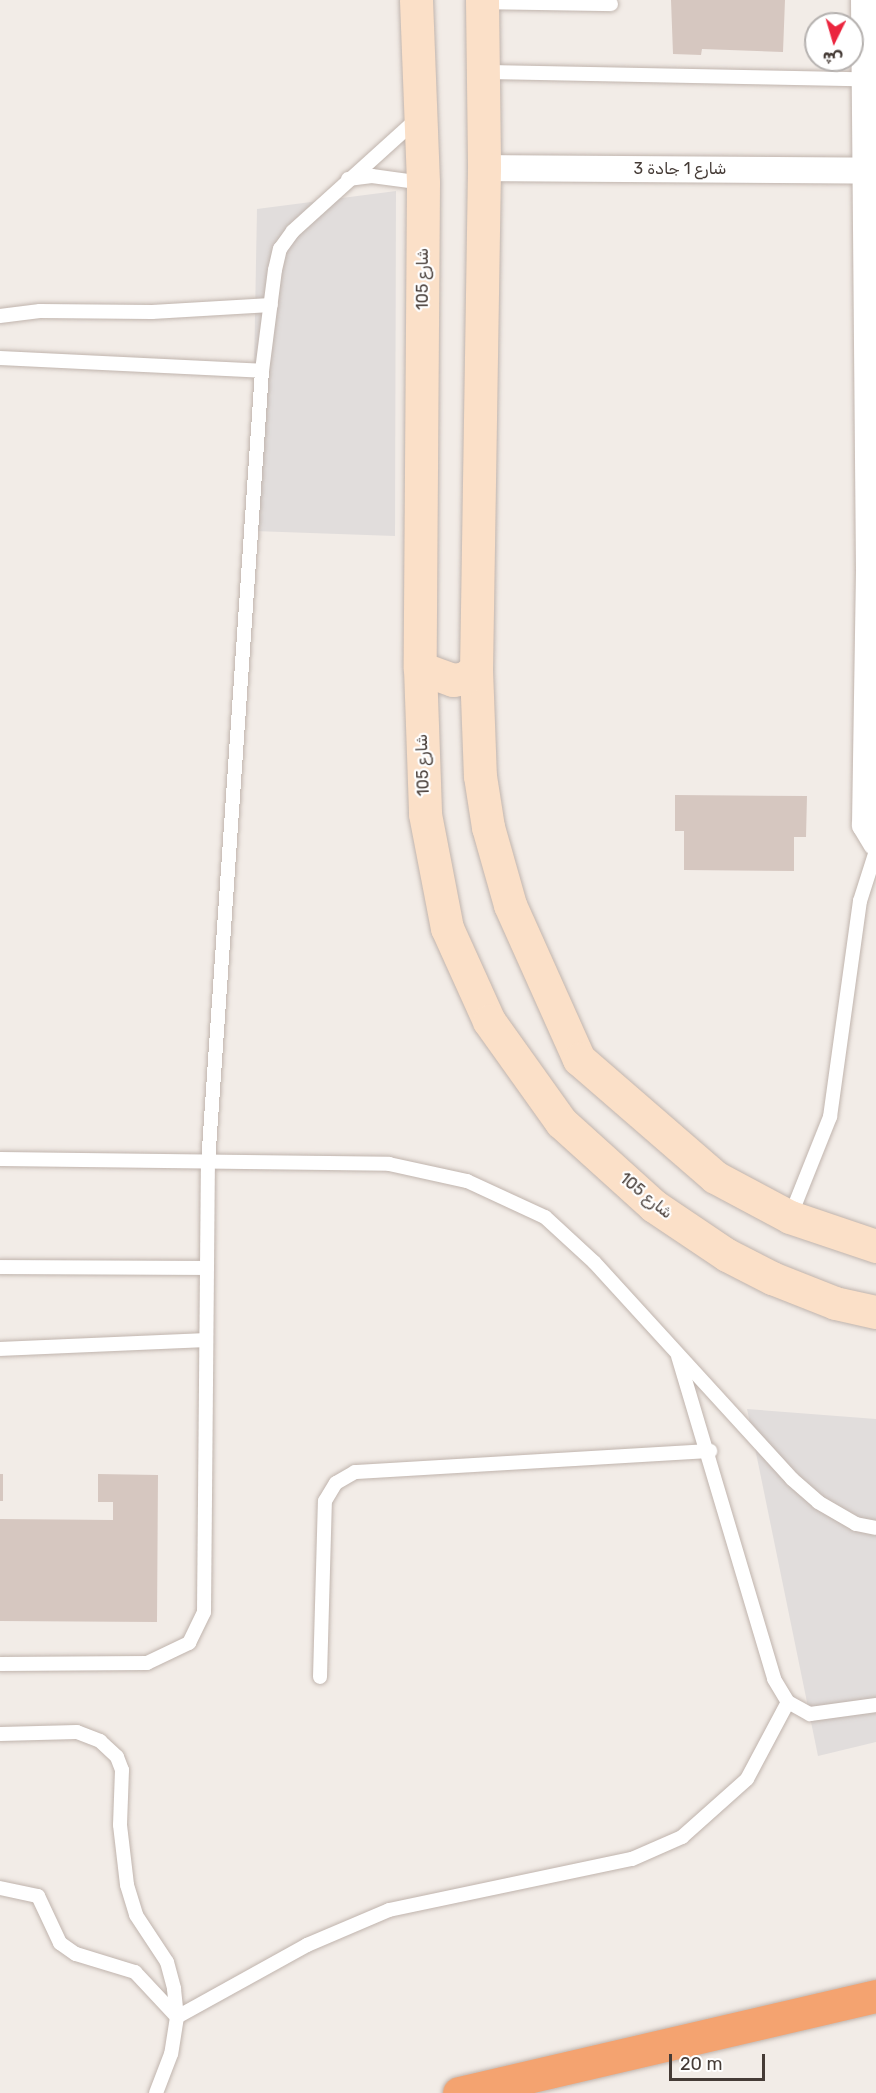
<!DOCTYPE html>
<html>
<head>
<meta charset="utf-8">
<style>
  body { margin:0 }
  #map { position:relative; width:876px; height:2093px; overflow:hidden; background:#f2ece7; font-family:Rubik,Cairo,sans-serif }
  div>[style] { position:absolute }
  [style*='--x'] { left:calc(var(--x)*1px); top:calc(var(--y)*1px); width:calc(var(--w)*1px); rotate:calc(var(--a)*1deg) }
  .parking>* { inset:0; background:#e1dddc }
  .building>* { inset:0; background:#d6c7c0 }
  .roads { filter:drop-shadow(0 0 2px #c0b4ad) drop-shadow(0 0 2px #c0b4ad) }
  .lane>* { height:14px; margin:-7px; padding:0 7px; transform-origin:7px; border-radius:7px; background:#fff }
  .street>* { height:26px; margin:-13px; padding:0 13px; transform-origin:13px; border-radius:13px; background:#fff }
  .secondary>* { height:33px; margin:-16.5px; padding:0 16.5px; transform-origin:16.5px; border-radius:16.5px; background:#fbe0c8 }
  .highway>* { height:33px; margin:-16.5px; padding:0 16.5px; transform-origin:16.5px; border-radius:16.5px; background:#f4a370 }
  span { translate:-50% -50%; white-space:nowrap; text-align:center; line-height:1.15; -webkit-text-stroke:4.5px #fff; paint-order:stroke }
  .street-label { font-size:16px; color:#453b36 }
  .north { position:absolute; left:804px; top:12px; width:60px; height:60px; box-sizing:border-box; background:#fff; border:2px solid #b5b1af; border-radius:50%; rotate:185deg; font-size:16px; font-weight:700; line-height:24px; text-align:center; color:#453b36 }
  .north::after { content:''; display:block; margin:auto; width:21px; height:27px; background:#eb253e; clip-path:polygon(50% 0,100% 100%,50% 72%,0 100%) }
  .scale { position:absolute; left:669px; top:2054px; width:96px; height:27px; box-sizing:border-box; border:3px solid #453b36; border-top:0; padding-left:8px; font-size:18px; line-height:21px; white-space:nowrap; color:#453b36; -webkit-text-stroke:4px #fff; paint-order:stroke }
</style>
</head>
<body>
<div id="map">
  <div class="parking">
    <i style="clip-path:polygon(396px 191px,395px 536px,251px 531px,257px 209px)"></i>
    <i style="clip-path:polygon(747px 1409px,876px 1419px,876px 1742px,818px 1756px)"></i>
  </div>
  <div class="building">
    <i style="clip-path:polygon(671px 0,785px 0,783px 52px,702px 49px,701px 55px,673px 54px)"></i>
    <i style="clip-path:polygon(675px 795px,807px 796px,806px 837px,794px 837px,794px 871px,684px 870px,684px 831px,675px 831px)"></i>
    <i style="clip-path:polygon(0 1474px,3px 1474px,3px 1501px,0 1501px)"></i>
    <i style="clip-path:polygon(98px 1474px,158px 1475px,157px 1622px,0 1621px,0 1519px,113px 1520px,113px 1502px,98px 1502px)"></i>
  </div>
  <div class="roads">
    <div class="lane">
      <i style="--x:482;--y:2;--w:129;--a:0.9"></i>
      <i style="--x:483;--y:72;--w:381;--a:1.1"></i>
      <i style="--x:348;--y:179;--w:24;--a:-7"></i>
      <i style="--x:372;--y:176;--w:51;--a:7.8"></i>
      <i style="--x:0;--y:316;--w:40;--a:-7.1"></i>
      <i style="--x:40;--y:311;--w:112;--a:0.5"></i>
      <i style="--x:152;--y:312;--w:119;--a:-3.4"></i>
      <i style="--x:0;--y:358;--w:262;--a:2.8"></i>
      <i style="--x:0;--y:1159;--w:389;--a:0.7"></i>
      <i style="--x:389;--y:1164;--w:80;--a:12.3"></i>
      <i style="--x:467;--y:1181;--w:86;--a:24.8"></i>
      <i style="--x:545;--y:1217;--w:67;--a:42.6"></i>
      <i style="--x:594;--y:1262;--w:294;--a:47.6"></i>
      <i style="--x:792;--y:1479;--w:35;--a:41"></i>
      <i style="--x:818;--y:1502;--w:44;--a:30.1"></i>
      <i style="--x:856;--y:1524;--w:20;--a:11"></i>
      <i style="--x:790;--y:1217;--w:108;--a:-68.2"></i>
      <i style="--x:830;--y:1117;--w:218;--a:-82.1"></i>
      <i style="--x:860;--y:901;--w:52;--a:-72.3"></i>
      <i style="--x:0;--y:1267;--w:207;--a:0.3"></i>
      <i style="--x:0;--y:1349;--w:206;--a:-2.5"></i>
      <i style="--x:678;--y:1356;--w:337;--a:73.4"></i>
      <i style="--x:774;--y:1679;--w:27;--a:59"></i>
      <i style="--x:788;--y:1702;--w:25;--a:29"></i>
      <i style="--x:810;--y:1714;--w:67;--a:-7.8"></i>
      <i style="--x:0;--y:1664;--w:147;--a:-0.4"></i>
      <i style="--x:147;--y:1663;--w:47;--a:-25.5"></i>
      <i style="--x:189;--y:1643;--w:34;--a:-64"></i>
      <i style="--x:204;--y:1612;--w:449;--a:-89.5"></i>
      <i style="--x:208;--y:1163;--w:794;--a:-86.1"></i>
      <i style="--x:262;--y:371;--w:102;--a:-82.7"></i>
      <i style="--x:275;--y:270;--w:22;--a:-77"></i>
      <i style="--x:280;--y:249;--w:22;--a:-54"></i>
      <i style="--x:293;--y:231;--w:169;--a:-42.1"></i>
      <i style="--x:320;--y:1677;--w:176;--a:-88.4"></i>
      <i style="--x:325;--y:1501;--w:21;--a:-59"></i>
      <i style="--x:336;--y:1483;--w:22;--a:-30"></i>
      <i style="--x:355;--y:1472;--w:356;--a:-3.4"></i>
      <i style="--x:0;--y:1734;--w:77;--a:-1.5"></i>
      <i style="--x:77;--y:1732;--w:25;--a:21"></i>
      <i style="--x:100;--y:1741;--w:23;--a:43"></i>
      <i style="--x:117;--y:1757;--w:14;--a:69"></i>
      <i style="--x:122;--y:1770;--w:55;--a:92.1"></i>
      <i style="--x:120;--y:1825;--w:60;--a:83.3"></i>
      <i style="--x:127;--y:1885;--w:31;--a:73"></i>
      <i style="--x:136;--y:1915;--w:56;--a:56.6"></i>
      <i style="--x:167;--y:1962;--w:28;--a:75"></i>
      <i style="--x:174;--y:1989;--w:28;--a:84"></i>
      <i style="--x:177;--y:2017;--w:37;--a:99"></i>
      <i style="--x:171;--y:2054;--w:42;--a:111"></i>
      <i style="--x:0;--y:1888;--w:39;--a:12"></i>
      <i style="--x:38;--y:1896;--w:52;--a:64.9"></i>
      <i style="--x:60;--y:1943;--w:19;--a:35"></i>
      <i style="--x:76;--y:1954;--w:62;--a:17"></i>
      <i style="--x:135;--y:1972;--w:62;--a:47"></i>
      <i style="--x:177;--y:2017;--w:149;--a:-29"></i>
      <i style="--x:307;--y:1945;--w:89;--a:-23.1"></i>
      <i style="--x:389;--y:1910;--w:248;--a:-11.9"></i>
      <i style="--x:632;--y:1859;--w:55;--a:-23.7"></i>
      <i style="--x:682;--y:1837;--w:87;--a:-41.7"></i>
      <i style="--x:747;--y:1779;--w:87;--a:-62"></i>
    </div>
    <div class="street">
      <i style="--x:864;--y:0;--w:570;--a:89.5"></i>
      <i style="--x:869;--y:570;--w:255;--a:90.9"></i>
      <i style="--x:865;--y:825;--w:21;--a:59"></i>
      <i style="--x:484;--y:168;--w:392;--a:0.4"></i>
    </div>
    <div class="secondary">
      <i style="--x:416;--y:0;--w:183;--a:87.8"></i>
      <i style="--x:423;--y:183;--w:485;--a:90.4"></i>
      <i style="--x:420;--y:668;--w:146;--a:88"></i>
      <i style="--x:425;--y:814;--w:116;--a:79.1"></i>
      <i style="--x:447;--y:928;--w:102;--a:65.7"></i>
      <i style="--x:489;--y:1021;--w:124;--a:54.5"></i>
      <i style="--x:561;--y:1122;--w:125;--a:42.1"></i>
      <i style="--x:654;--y:1206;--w:88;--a:33.9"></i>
      <i style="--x:727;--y:1255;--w:51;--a:27.1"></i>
      <i style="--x:772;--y:1278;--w:68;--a:21.6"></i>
      <i style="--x:835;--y:1303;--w:42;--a:12.4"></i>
      <i style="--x:482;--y:0;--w:168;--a:89.3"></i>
      <i style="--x:484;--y:168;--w:501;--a:90.91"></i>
      <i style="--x:476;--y:669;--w:107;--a:87.9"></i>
      <i style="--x:480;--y:776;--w:52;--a:81.1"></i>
      <i style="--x:488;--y:827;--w:81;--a:74.2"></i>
      <i style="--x:510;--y:905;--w:169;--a:65.9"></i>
      <i style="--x:579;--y:1059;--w:180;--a:40.9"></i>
      <i style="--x:715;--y:1177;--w:85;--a:28.1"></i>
      <i style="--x:790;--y:1217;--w:91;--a:18.6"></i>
      <i style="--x:420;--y:668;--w:35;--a:20"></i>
      <i style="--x:453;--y:680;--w:12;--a:-9"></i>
      <i style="--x:465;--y:678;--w:14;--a:-39"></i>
    </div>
    <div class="highway">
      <i style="--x:459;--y:2093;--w:428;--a:-13.1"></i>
    </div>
  </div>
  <div class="street-label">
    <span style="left:680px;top:169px">شارع 1 جادة 3</span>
    <span style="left:423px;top:279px;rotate:-90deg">شارع 105</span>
    <span style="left:423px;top:765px;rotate:-92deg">شارع 105</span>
    <span style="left:646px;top:1196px;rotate:39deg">شارع 105</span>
  </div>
  <div class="north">ش</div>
  <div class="scale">20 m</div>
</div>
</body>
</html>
